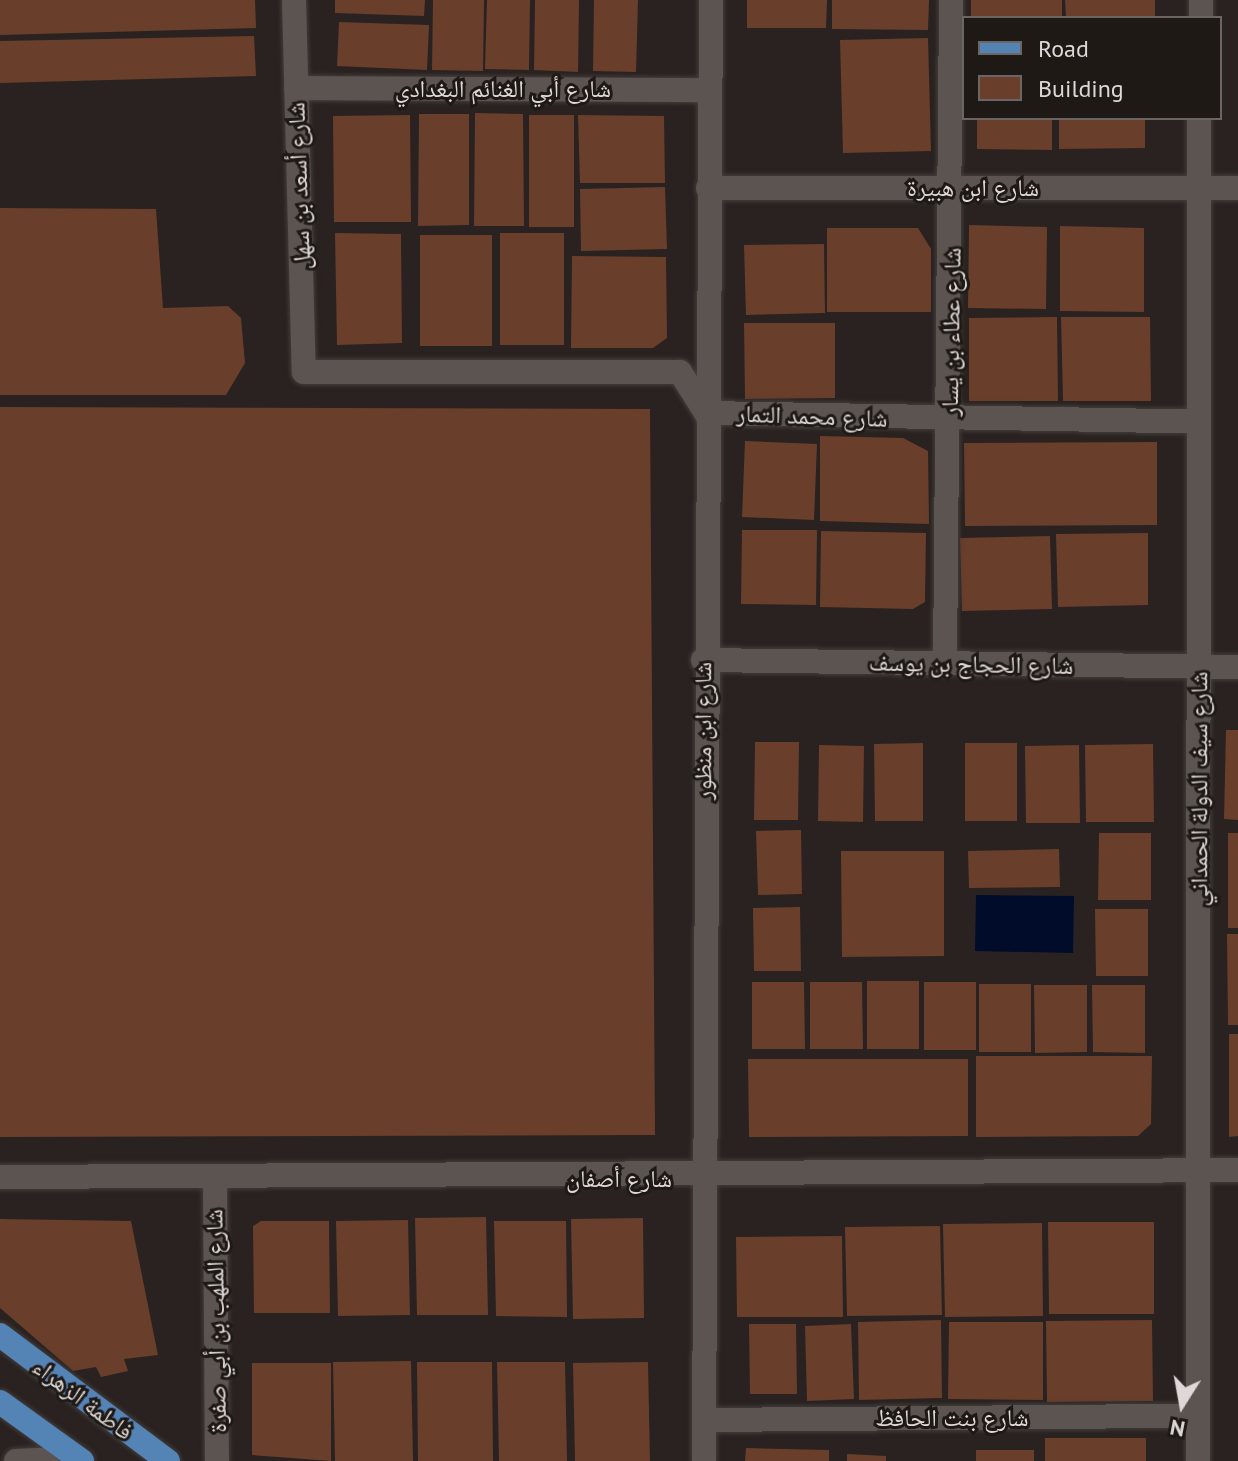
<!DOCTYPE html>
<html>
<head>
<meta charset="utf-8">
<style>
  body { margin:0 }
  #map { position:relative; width:1238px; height:1461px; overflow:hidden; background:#292220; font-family:"PT Sans","Noto Naskh Arabic",sans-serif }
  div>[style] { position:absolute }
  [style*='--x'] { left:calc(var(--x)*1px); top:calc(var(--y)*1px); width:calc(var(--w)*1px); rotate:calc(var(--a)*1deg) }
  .water>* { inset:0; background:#010c2b }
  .building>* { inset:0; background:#693e2b }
  .roads { filter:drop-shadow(0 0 2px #423d3b) drop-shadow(0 0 2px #423d3b) }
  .minor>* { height:24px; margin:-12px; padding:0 12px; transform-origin:12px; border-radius:12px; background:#5b5451 }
  .major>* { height:24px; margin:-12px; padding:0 12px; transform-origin:12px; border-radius:12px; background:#5483b6 }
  span { translate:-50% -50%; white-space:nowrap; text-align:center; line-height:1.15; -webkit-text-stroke:6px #1f1916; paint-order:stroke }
  .street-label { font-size:24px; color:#ded9d8 }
  .legend { position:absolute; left:962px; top:16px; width:260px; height:104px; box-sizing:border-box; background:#1f1916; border:2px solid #6b6664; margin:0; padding:10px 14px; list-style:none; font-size:24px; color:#ded9d8 }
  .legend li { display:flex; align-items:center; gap:16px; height:40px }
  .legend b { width:40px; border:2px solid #6b6664 }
  .north { position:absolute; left:1142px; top:1365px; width:80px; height:80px; -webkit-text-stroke:6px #1f1916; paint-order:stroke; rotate:191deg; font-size:22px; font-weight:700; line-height:32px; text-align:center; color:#ded9d8 }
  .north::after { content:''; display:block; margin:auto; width:28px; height:36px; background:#ded9d8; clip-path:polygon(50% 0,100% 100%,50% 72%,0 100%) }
</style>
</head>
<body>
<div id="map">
  <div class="water">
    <i style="clip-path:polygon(976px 895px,1074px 896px,1073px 953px,975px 951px)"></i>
  </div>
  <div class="building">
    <i style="clip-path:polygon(0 0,255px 0,256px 28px,0 35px)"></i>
    <i style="clip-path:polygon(335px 0,425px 0,424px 16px,335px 13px)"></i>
    <i style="clip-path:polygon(433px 0,484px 0,483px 71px,432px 70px)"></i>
    <i style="clip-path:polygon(487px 0,530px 0,529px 70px,485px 69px)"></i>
    <i style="clip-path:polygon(535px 0,579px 0,578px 72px,534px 70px)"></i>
    <i style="clip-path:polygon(594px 0,638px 0,636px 72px,593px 71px)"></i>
    <i style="clip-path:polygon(747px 0,827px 0,826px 28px,747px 28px)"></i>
    <i style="clip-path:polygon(832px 0,929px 0,928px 30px,832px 29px)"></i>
    <i style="clip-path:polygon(971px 0,1062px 0,1062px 18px,971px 18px)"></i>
    <i style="clip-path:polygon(1065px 0,1155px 0,1155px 18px,1066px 18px)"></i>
    <i style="clip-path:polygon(339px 22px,429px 25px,427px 70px,337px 66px)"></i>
    <i style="clip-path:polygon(254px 36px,256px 76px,0 83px,0 41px)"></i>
    <i style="clip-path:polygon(928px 38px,931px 151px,843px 153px,840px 40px)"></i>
    <i style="clip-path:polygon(475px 113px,523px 114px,524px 226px,474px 226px)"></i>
    <i style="clip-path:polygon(419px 114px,469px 114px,469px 225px,418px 226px)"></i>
    <i style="clip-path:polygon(410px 115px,411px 222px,334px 222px,333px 116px)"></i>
    <i style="clip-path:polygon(529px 115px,574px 115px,574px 227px,529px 227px)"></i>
    <i style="clip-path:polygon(578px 115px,664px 116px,665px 183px,580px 183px)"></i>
    <i style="clip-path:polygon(977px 118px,1052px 118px,1052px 150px,977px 149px)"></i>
    <i style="clip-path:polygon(1059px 118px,1145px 118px,1145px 148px,1059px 149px)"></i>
    <i style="clip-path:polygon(665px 187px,667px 249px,581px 251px,580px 189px)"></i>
    <i style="clip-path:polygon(0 208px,156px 209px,163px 308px,228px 306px,241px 318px,245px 363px,226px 395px,0 395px)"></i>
    <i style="clip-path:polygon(969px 225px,1047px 227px,1046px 309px,968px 308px)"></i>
    <i style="clip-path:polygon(1060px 226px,1144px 228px,1144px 312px,1060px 311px)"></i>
    <i style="clip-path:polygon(827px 228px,918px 228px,931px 249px,931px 312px,827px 312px)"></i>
    <i style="clip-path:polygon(335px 233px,401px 234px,402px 343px,337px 345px)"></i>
    <i style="clip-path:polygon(500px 233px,564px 233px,564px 345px,500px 345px)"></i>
    <i style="clip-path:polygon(420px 235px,492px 235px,492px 346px,420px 346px)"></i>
    <i style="clip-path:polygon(824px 244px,825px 313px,746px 315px,744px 245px)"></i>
    <i style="clip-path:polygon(572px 256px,666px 257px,667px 338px,653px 348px,571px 348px)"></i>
    <i style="clip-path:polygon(1057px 317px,1058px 401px,969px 401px,969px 318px)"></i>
    <i style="clip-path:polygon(1061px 317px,1150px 317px,1151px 401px,1063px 401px)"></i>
    <i style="clip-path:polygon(744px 323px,835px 323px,835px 398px,745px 399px)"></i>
    <i style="clip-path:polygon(0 407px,650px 409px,655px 1135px,0 1137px)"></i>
    <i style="clip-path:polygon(820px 436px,903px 438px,928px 451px,929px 524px,820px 521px)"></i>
    <i style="clip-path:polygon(745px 441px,817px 444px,814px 520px,742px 517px)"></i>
    <i style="clip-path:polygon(1157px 442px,1157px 525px,965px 526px,964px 443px)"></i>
    <i style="clip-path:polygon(742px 530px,817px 530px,816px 605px,741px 604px)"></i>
    <i style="clip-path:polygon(821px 531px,926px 533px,925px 602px,913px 609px,820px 607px)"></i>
    <i style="clip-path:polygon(1148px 533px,1148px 605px,1058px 607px,1056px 534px)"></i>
    <i style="clip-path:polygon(1050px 536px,1052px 609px,962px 611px,960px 538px)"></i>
    <i style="clip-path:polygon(1226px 730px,1238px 730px,1238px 820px,1224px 819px)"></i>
    <i style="clip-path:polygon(755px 742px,799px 742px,798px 820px,754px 820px)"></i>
    <i style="clip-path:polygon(923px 743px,923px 821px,875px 821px,874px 744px)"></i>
    <i style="clip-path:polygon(965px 743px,1017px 743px,1017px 821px,965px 821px)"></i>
    <i style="clip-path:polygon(1153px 744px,1154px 822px,1086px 822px,1085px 745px)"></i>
    <i style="clip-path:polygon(819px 745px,864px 746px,863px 822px,818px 821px)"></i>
    <i style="clip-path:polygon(1079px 745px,1080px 823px,1026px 823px,1025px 746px)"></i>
    <i style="clip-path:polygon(801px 830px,802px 894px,758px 895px,756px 831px)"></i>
    <i style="clip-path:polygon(1099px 833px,1151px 833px,1151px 900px,1098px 900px)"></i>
    <i style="clip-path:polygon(1228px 833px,1238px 833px,1238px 928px,1228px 928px)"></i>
    <i style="clip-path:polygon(1059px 849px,1060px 887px,969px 888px,968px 851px)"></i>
    <i style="clip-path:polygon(841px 851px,944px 851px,944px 956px,842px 957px)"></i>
    <i style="clip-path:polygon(800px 907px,801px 971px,754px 971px,753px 908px)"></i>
    <i style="clip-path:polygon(1095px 909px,1148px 909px,1148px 976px,1096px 976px)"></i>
    <i style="clip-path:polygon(1227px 934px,1238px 934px,1238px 1025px,1228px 1025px)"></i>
    <i style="clip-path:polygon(867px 981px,919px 981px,919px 1049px,867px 1049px)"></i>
    <i style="clip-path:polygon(752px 982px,804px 982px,805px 1049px,752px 1049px)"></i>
    <i style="clip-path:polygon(810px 982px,862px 982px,863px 1049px,810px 1049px)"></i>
    <i style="clip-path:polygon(924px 982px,976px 982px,976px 1050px,924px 1050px)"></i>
    <i style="clip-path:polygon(979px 984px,1031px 984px,1031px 1052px,979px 1052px)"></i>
    <i style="clip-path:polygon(1034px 985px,1087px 985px,1087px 1052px,1035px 1053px)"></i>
    <i style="clip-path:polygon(1092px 985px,1145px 985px,1145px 1053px,1093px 1052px)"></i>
    <i style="clip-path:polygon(1229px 1034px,1238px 1034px,1238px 1136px,1229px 1137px)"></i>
    <i style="clip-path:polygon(976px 1056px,1152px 1056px,1151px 1124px,1138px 1136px,976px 1137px)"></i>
    <i style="clip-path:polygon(748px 1059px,968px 1059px,968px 1136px,749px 1137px)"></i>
    <i style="clip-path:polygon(486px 1217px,488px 1315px,417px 1315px,415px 1218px)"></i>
    <i style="clip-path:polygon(643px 1218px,644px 1318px,573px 1319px,571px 1219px)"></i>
    <i style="clip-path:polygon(0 1219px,131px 1221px,158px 1355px,124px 1359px,128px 1371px,101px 1377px,96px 1367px,73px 1371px,0 1308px)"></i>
    <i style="clip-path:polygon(408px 1220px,410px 1315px,338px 1316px,336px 1221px)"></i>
    <i style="clip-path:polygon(261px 1221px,329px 1221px,330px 1313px,254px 1313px,253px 1226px)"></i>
    <i style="clip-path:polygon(494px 1221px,566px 1221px,567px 1317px,496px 1316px)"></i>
    <i style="clip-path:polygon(1048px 1222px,1154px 1222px,1154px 1314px,1049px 1314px)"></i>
    <i style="clip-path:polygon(1042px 1223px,1043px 1316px,945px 1317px,943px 1224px)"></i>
    <i style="clip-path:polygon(940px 1226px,942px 1315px,847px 1316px,845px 1227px)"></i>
    <i style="clip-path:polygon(842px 1236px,843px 1317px,737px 1317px,736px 1237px)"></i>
    <i style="clip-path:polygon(941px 1320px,942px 1398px,859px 1400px,858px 1322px)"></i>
    <i style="clip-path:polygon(1152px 1320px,1153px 1401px,1047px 1402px,1046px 1321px)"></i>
    <i style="clip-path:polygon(949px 1322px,1043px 1322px,1043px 1400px,948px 1399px)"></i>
    <i style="clip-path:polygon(749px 1324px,796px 1324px,797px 1394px,750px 1394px)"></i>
    <i style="clip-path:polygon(851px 1324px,854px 1399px,807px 1401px,805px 1326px)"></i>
    <i style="clip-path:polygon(411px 1361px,413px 1461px,335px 1461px,333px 1362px)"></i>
    <i style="clip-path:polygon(417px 1362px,492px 1362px,493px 1461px,418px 1461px)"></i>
    <i style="clip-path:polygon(497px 1362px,565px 1362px,567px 1461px,499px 1461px)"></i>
    <i style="clip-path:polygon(648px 1362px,650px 1461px,575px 1461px,573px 1363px)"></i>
    <i style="clip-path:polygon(252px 1363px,331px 1363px,331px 1461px,252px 1455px)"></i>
    <i style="clip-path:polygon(1045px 1438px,1146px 1438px,1146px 1461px,1045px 1461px)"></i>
    <i style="clip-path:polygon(746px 1448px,829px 1450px,829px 1461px,745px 1461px)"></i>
    <i style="clip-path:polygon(976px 1450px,1034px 1450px,1034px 1461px,976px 1461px)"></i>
    <i style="clip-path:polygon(847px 1454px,886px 1456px,886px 1461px,847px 1461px)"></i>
  </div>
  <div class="roads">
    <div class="minor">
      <i style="--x:294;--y:0;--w:372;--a:88.5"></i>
      <i style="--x:304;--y:372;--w:376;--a:0"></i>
      <i style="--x:680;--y:372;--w:49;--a:57.6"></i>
      <i style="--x:706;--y:413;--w:492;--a:1"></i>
      <i style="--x:1201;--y:18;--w:18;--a:-90"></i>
      <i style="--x:296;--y:88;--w:414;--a:0.3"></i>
      <i style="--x:708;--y:188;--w:530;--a:0"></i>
      <i style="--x:703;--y:660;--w:535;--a:0.75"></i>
      <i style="--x:945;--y:664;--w:664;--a:-89.48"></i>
      <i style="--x:0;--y:1177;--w:1238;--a:-0.32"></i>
      <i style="--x:215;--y:1181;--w:280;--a:89.6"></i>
      <i style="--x:706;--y:1420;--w:492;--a:-0.5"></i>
      <i style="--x:16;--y:1461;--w:61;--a:-2.8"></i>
      <i style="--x:704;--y:1461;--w:1461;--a:-89.73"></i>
      <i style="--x:1198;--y:1461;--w:1343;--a:-89.96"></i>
    </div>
    <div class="major">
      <i style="--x:0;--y:1335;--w:210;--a:36.9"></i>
      <i style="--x:0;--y:1402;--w:101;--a:35.7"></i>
    </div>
  </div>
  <div class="street-label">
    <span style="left:503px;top:89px">شارع أبي الغنائم البغدادي</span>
    <span style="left:299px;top:186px;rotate:-92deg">شارع أسعد بن سهل</span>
    <span style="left:973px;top:188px">شارع ابن هبيرة</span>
    <span style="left:951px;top:332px;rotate:-89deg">شارع عطاء بن يسار</span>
    <span style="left:812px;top:416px;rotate:2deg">شارع محمد التمار</span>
    <span style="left:971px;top:664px;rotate:1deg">شارع الحجاج بن يوسف</span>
    <span style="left:703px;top:731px;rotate:-90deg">شارع ابن منظور</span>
    <span style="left:1199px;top:789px;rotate:-90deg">شارع سيف الدولة الحمداني</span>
    <span style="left:619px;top:1179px">شارع أصفان</span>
    <span style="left:216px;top:1321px;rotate:-91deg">شارع الملهب بن أبي صفرة</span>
    <span style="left:83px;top:1399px;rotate:37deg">فاطمة الزهراء</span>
    <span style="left:952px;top:1418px">شارع بنت الحافظ</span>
  </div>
  <ul class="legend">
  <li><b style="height:10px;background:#5483b6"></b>Road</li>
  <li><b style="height:22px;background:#693e2b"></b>Building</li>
  </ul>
  <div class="north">N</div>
</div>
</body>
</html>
